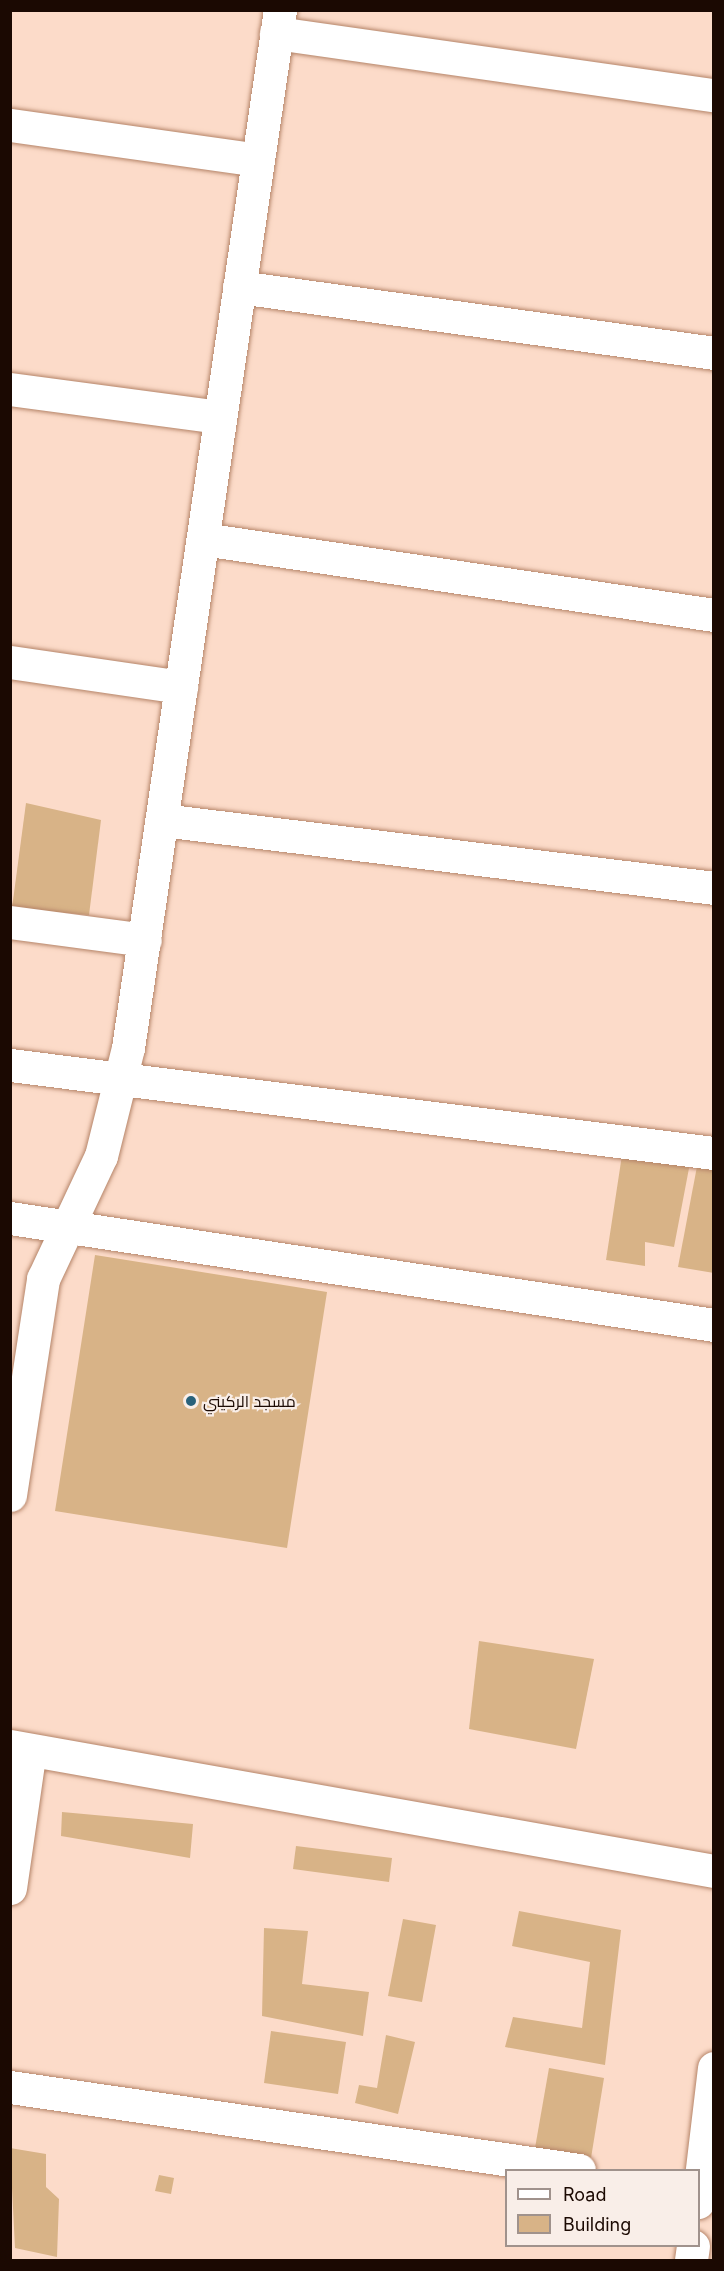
<!DOCTYPE html>
<html>
<head>
<meta charset="utf-8">
<style>
  body { margin:0 }
  #map { position:relative; width:724px; height:2271px; overflow:hidden; background:#fcdbc9; font-family:Inter,Cairo,sans-serif }
  div>[style] { position:absolute }
  [style*='--x'] { left:calc(var(--x)*1px); top:calc(var(--y)*1px); width:calc(var(--w)*1px); rotate:calc(var(--a)*1deg) }
  .building>* { inset:0; background:#d8b387 }
  .roads { filter:drop-shadow(0 0 2px #b58468) drop-shadow(0 0 2px #b58468) }
  .street>* { height:33px; margin:-16.5px; padding:0 16.5px; transform-origin:16.5px; border-radius:16.5px; background:#fff }
  .dots>* { width:16px; height:16px; translate:-50% -50%; box-sizing:border-box; border:3px solid #f9eee8; border-radius:50% }
  span { translate:-50% -50%; white-space:nowrap; text-align:center; line-height:1.15; -webkit-text-stroke:4.5px #f9eee8; paint-order:stroke }
  .poi-label { font-size:16px; color:#1b0902 }
  .left { translate:0 -50%; text-align:left }
  .frame { position:absolute; inset:0; border:12px solid #1b0902; pointer-events:none }
  .legend { position:absolute; left:505px; top:2169px; width:195px; height:78px; box-sizing:border-box; background:#f9eee8; border:2px solid #a0928c; margin:0; padding:8px 10px; list-style:none; font-size:18px; color:#1b0902 }
  .legend li { display:flex; align-items:center; gap:12px; height:30px }
  .legend b { width:30px; border:2px solid #a0928c }
</style>
</head>
<body>
<div id="map">
  <div class="building">
    <i style="clip-path:polygon(26px 803px,101px 820px,89px 915px,12px 908px)"></i>
    <i style="clip-path:polygon(622px 1155px,690px 1163px,674px 1247px,645px 1242px,645px 1266px,606px 1260px)"></i>
    <i style="clip-path:polygon(698px 1161px,714px 1163px,714px 1273px,678px 1267px)"></i>
    <i style="clip-path:polygon(95px 1255px,327px 1292px,287px 1548px,55px 1511px)"></i>
    <i style="clip-path:polygon(479px 1641px,594px 1659px,576px 1749px,469px 1729px)"></i>
    <i style="clip-path:polygon(62px 1812px,193px 1824px,190px 1858px,61px 1836px)"></i>
    <i style="clip-path:polygon(296px 1846px,392px 1858px,389px 1882px,293px 1869px)"></i>
    <i style="clip-path:polygon(519px 1911px,621px 1930px,605px 2065px,505px 2047px,513px 2017px,582px 2028px,590px 1962px,512px 1946px)"></i>
    <i style="clip-path:polygon(403px 1919px,436px 1925px,422px 2002px,388px 1996px)"></i>
    <i style="clip-path:polygon(264px 1928px,308px 1931px,302px 1984px,369px 1992px,363px 2036px,262px 2016px)"></i>
    <i style="clip-path:polygon(271px 2031px,346px 2042px,338px 2094px,264px 2083px)"></i>
    <i style="clip-path:polygon(386px 2035px,415px 2042px,398px 2114px,355px 2103px,359px 2085px,377px 2088px)"></i>
    <i style="clip-path:polygon(549px 2068px,604px 2078px,591px 2158px,535px 2148px)"></i>
    <i style="clip-path:polygon(10px 2148px,46px 2154px,46px 2187px,59px 2199px,57px 2257px,15px 2248px)"></i>
    <i style="clip-path:polygon(159px 2175px,174px 2178px,171px 2194px,155px 2191px)"></i>
  </div>
  <div class="roads">
    <div class="street">
      <i style="--x:276;--y:33;--w:442;--a:8.1"></i>
      <i style="--x:10;--y:125;--w:250;--a:8"></i>
      <i style="--x:239;--y:287;--w:480;--a:7.9"></i>
      <i style="--x:10;--y:389;--w:211;--a:7.6"></i>
      <i style="--x:203;--y:539;--w:517;--a:8.46"></i>
      <i style="--x:10;--y:662;--w:173;--a:8.3"></i>
      <i style="--x:162;--y:820;--w:556;--a:7.02"></i>
      <i style="--x:10;--y:922;--w:136;--a:7.6"></i>
      <i style="--x:10;--y:1065;--w:709;--a:7.13"></i>
      <i style="--x:10;--y:1218;--w:712;--a:8.64"></i>
      <i style="--x:10;--y:1495;--w:219;--a:-81.3"></i>
      <i style="--x:43;--y:1279;--w:136;--a:-64.8"></i>
      <i style="--x:101;--y:1156;--w:111;--a:-76"></i>
      <i style="--x:128;--y:1048;--w:1049;--a:-81.67"></i>
      <i style="--x:10;--y:1746;--w:715;--a:10.07"></i>
      <i style="--x:10;--y:1888;--w:139;--a:-81.8"></i>
      <i style="--x:10;--y:2087;--w:575;--a:8.3"></i>
      <i style="--x:698;--y:2202;--w:135;--a:-83.2"></i>
      <i style="--x:691;--y:2260;--w:14;--a:-82"></i>
    </div>
  </div>
  <div class="dots">
    <i style="left:191px;top:1401px;background:#29627b"></i>
  </div>
  <div class="poi-label">
    <span class="left" style="left:203px;top:1401px">مسجد الركيني</span>
  </div>
  <div class="frame"></div>
  <ul class="legend">
  <li><b style="height:8px;background:#fff"></b>Road</li>
  <li><b style="height:16px;background:#d8b387"></b>Building</li>
  </ul>
</div>
</body>
</html>
